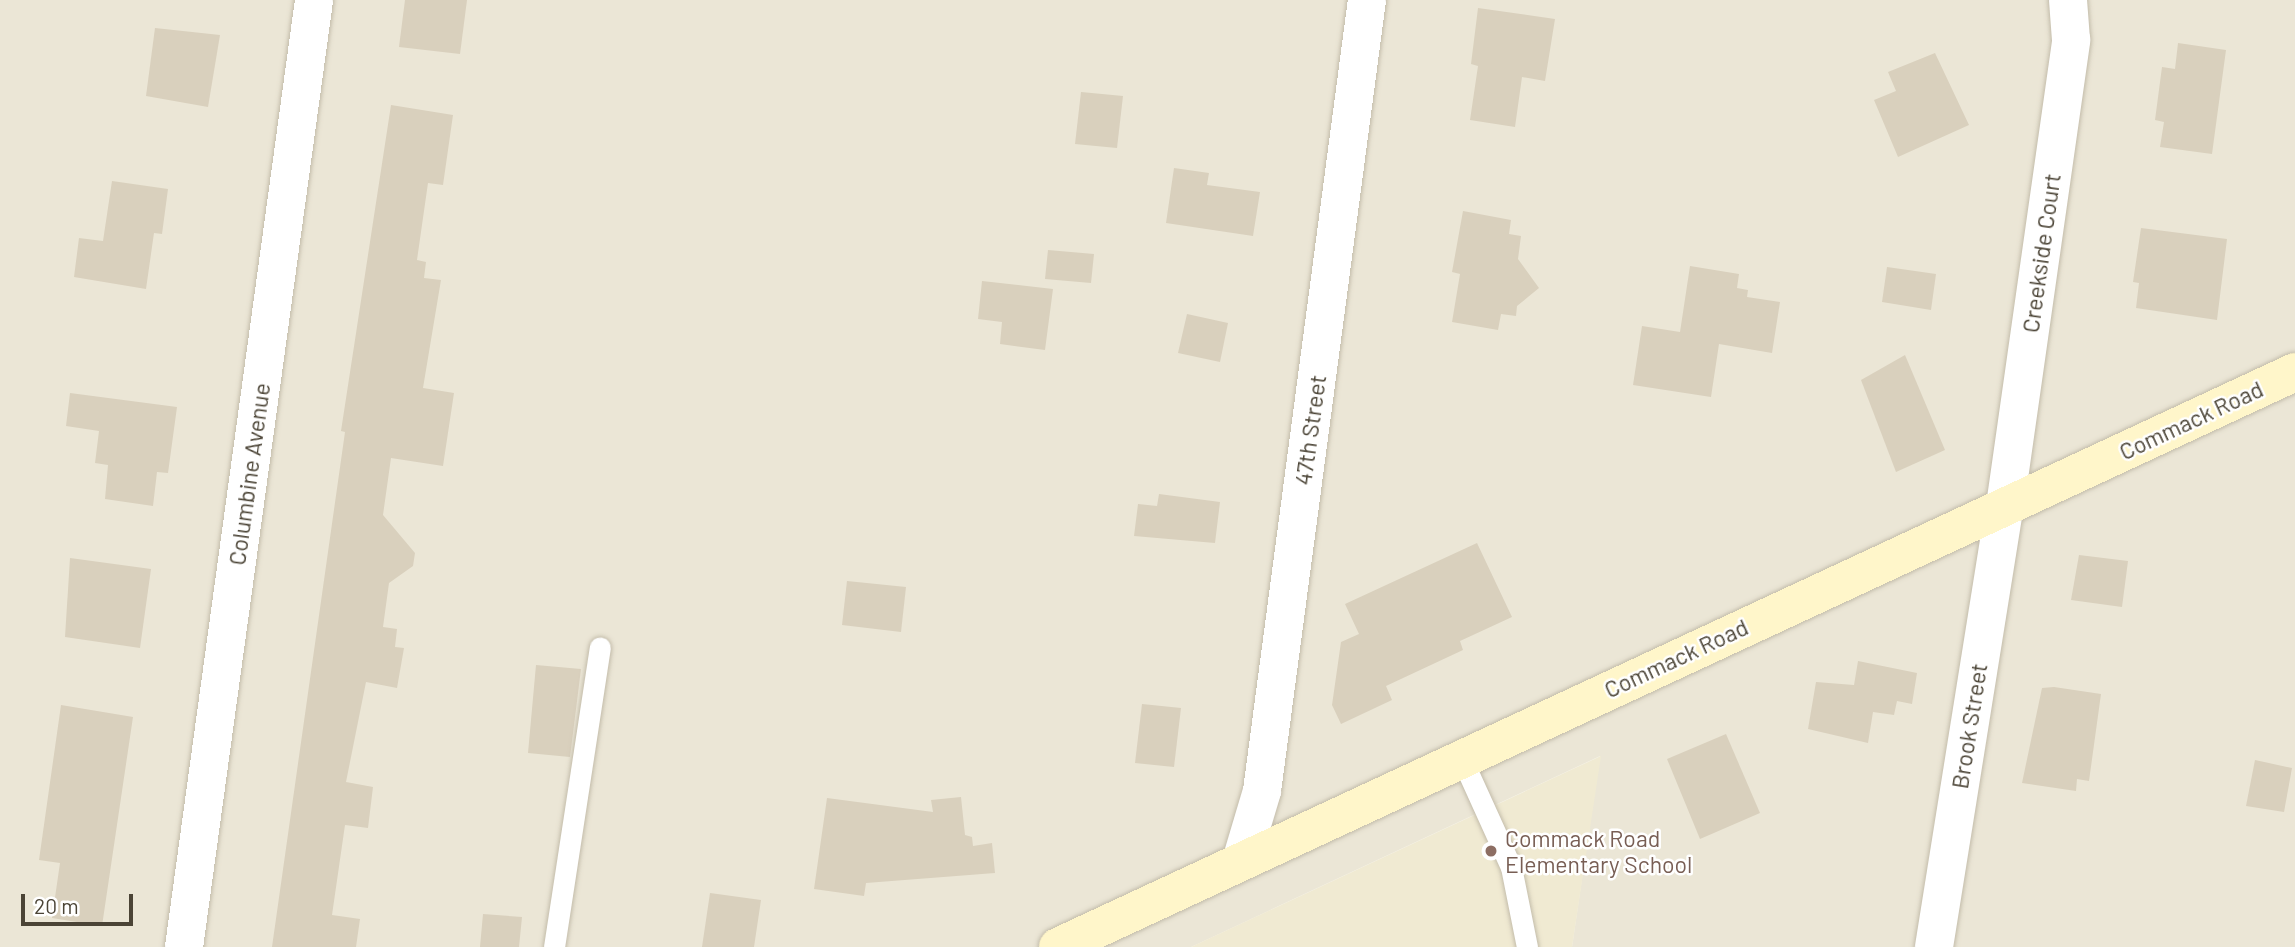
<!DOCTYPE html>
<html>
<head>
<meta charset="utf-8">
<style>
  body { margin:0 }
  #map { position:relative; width:2295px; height:947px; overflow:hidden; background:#f6f3e9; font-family:Barlow,sans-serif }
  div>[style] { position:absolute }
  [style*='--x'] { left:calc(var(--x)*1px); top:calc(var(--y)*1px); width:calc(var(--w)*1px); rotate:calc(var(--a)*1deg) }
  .residential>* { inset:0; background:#ebe6d6 }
  .education>* { inset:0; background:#f0ead2 }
  .building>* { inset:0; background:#d9d0bd }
  .roads { filter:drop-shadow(0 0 2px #c3bcaa) drop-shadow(0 0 2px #c3bcaa) }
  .lane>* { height:21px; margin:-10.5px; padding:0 10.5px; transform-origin:10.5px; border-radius:10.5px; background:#fff }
  .street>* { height:38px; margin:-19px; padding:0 19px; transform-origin:19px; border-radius:19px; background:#fff }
  .secondary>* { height:38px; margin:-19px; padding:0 19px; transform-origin:19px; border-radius:19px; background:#fff6ca }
  .dots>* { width:19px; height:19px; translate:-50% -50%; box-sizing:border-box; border:4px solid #fff; border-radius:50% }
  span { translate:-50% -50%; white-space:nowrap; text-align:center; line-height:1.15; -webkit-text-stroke:5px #fff; paint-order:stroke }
  .street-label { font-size:23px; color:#4b4436 }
  .education-label { font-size:23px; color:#785e54 }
  .left { translate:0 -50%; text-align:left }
  .scale { position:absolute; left:21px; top:894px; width:112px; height:32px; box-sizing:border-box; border:4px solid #4b4436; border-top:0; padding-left:9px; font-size:21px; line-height:24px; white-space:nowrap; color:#4b4436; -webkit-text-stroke:5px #fff; paint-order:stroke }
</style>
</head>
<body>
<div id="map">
  <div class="residential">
    <i style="clip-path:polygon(0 0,2295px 0,2295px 947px,1572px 947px,1600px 756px,1191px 947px,0 947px)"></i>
  </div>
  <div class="education">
    <i style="clip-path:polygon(1601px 756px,1572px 947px,1191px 947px)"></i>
  </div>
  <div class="building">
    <i style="clip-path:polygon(405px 0,467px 0,460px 54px,399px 47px)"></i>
    <i style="clip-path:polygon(1478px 8px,1555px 19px,1545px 81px,1522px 77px,1515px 127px,1470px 120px,1478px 66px,1471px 64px)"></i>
    <i style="clip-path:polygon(155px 28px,220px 35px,208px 107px,146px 96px)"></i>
    <i style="clip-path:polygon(2178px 43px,2226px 50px,2212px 154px,2160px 147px,2164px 122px,2155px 120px,2162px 67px,2175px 69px)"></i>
    <i style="clip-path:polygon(1935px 53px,1969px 125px,1898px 157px,1874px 100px,1896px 91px,1888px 72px)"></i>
    <i style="clip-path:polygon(1081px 92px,1123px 96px,1117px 148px,1075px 144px)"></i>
    <i style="clip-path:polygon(391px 105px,453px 115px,443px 185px,428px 183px,417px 260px,426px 262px,424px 278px,441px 280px,423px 388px,454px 393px,443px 466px,391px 458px,383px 515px,415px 553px,413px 566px,389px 583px,383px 627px,397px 629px,395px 647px,404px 648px,397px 688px,366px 682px,346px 782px,373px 787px,368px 828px,345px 825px,332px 915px,360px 919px,356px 947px,272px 947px,345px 432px,341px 431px)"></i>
    <i style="clip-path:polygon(1174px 168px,1209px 173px,1207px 185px,1260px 192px,1253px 236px,1166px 223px)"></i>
    <i style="clip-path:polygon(112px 181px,168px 189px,162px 234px,154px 233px,146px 289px,74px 277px,79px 238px,103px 241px)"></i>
    <i style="clip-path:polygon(1463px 211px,1511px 220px,1509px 234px,1521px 236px,1518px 259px,1539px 288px,1517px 306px,1516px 316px,1501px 314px,1498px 330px,1452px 322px,1460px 274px,1452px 272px)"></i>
    <i style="clip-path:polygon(2141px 228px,2227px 239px,2217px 320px,2136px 308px,2139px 283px,2133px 282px)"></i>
    <i style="clip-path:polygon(1048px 250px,1094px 254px,1091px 283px,1045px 279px)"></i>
    <i style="clip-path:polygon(1690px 266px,1739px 274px,1737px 288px,1748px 290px,1747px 297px,1780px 302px,1772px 353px,1719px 344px,1711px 397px,1633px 385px,1642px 326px,1680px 332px)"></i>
    <i style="clip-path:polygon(1887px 267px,1936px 274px,1931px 310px,1882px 302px)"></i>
    <i style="clip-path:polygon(982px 281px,1053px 289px,1045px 350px,1000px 344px,1002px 322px,978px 319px)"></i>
    <i style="clip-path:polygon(1187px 314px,1228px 323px,1220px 362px,1178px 353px)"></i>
    <i style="clip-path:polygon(1905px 355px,1945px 450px,1896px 472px,1861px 380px)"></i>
    <i style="clip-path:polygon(70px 393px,177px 407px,168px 473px,157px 472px,153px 506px,105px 499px,108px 465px,95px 463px,99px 431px,66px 426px)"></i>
    <i style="clip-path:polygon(1159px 494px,1220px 502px,1215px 543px,1134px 536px,1138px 504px,1157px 506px)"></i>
    <i style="clip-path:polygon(1477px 543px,1512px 617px,1460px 641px,1463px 650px,1386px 686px,1392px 700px,1341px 724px,1332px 705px,1341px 642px,1359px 634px,1345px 604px)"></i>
    <i style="clip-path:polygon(2079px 555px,2128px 561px,2122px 607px,2071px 600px)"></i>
    <i style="clip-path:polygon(70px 558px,151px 569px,140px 648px,65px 637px)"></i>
    <i style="clip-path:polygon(847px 581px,906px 587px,901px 632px,842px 625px)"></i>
    <i style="clip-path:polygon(1858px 661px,1917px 673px,1912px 704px,1897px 701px,1894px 715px,1873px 712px,1868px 743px,1808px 729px,1816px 682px,1854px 685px)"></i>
    <i style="clip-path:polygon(536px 665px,581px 669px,570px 757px,528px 753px)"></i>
    <i style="clip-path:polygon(2054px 687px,2101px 694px,2089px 781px,2077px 779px,2076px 791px,2022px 783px,2042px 688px)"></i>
    <i style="clip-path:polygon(1142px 704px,1181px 708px,1174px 767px,1135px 763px)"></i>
    <i style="clip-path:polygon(61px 705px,133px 717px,102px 926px,52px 918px,60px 863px,39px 860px)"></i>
    <i style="clip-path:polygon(1726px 734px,1760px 813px,1700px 839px,1667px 759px)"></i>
    <i style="clip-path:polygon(2255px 760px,2292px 768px,2284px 812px,2246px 806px)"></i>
    <i style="clip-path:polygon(961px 797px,965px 835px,972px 837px,973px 846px,992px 843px,995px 873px,866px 883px,864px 896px,814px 889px,827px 798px,933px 812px,931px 800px)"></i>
    <i style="clip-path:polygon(710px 893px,761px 900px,754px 947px,702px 947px)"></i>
    <i style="clip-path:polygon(483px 914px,522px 917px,519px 947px,480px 947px)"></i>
  </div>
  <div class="roads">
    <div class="lane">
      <i style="--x:1461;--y:757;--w:121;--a:65.6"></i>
      <i style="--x:1511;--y:867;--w:82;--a:78.7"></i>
      <i style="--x:554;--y:947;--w:303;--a:-81.3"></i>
    </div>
    <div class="street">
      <i style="--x:1242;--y:858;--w:70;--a:-73.4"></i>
      <i style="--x:1262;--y:791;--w:798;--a:-82.44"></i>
      <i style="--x:184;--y:947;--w:956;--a:-82.18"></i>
      <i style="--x:1934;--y:947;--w:447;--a:-80.9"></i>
      <i style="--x:2005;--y:506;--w:471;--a:-81.9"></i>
      <i style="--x:2071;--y:40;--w:40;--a:-94.3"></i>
    </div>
    <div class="secondary">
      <i style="--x:1058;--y:947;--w:1364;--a:-24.93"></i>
    </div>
  </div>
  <div class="dots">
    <i style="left:1491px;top:851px;background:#8d6e63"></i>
  </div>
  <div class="street-label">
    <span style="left:2041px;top:253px;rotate:-82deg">Creekside Court</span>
    <span style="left:2191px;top:420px;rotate:-25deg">Commack Road</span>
    <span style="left:1310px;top:430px;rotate:-82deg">47th Street</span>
    <span style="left:249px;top:474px;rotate:-82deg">Columbine Avenue</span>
    <span style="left:1676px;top:658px;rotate:-25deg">Commack Road</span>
    <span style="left:1969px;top:726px;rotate:-81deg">Brook Street</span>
  </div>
  <div class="education-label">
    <span class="left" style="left:1505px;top:851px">Commack Road<br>Elementary School</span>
  </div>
  <div class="scale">20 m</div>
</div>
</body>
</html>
